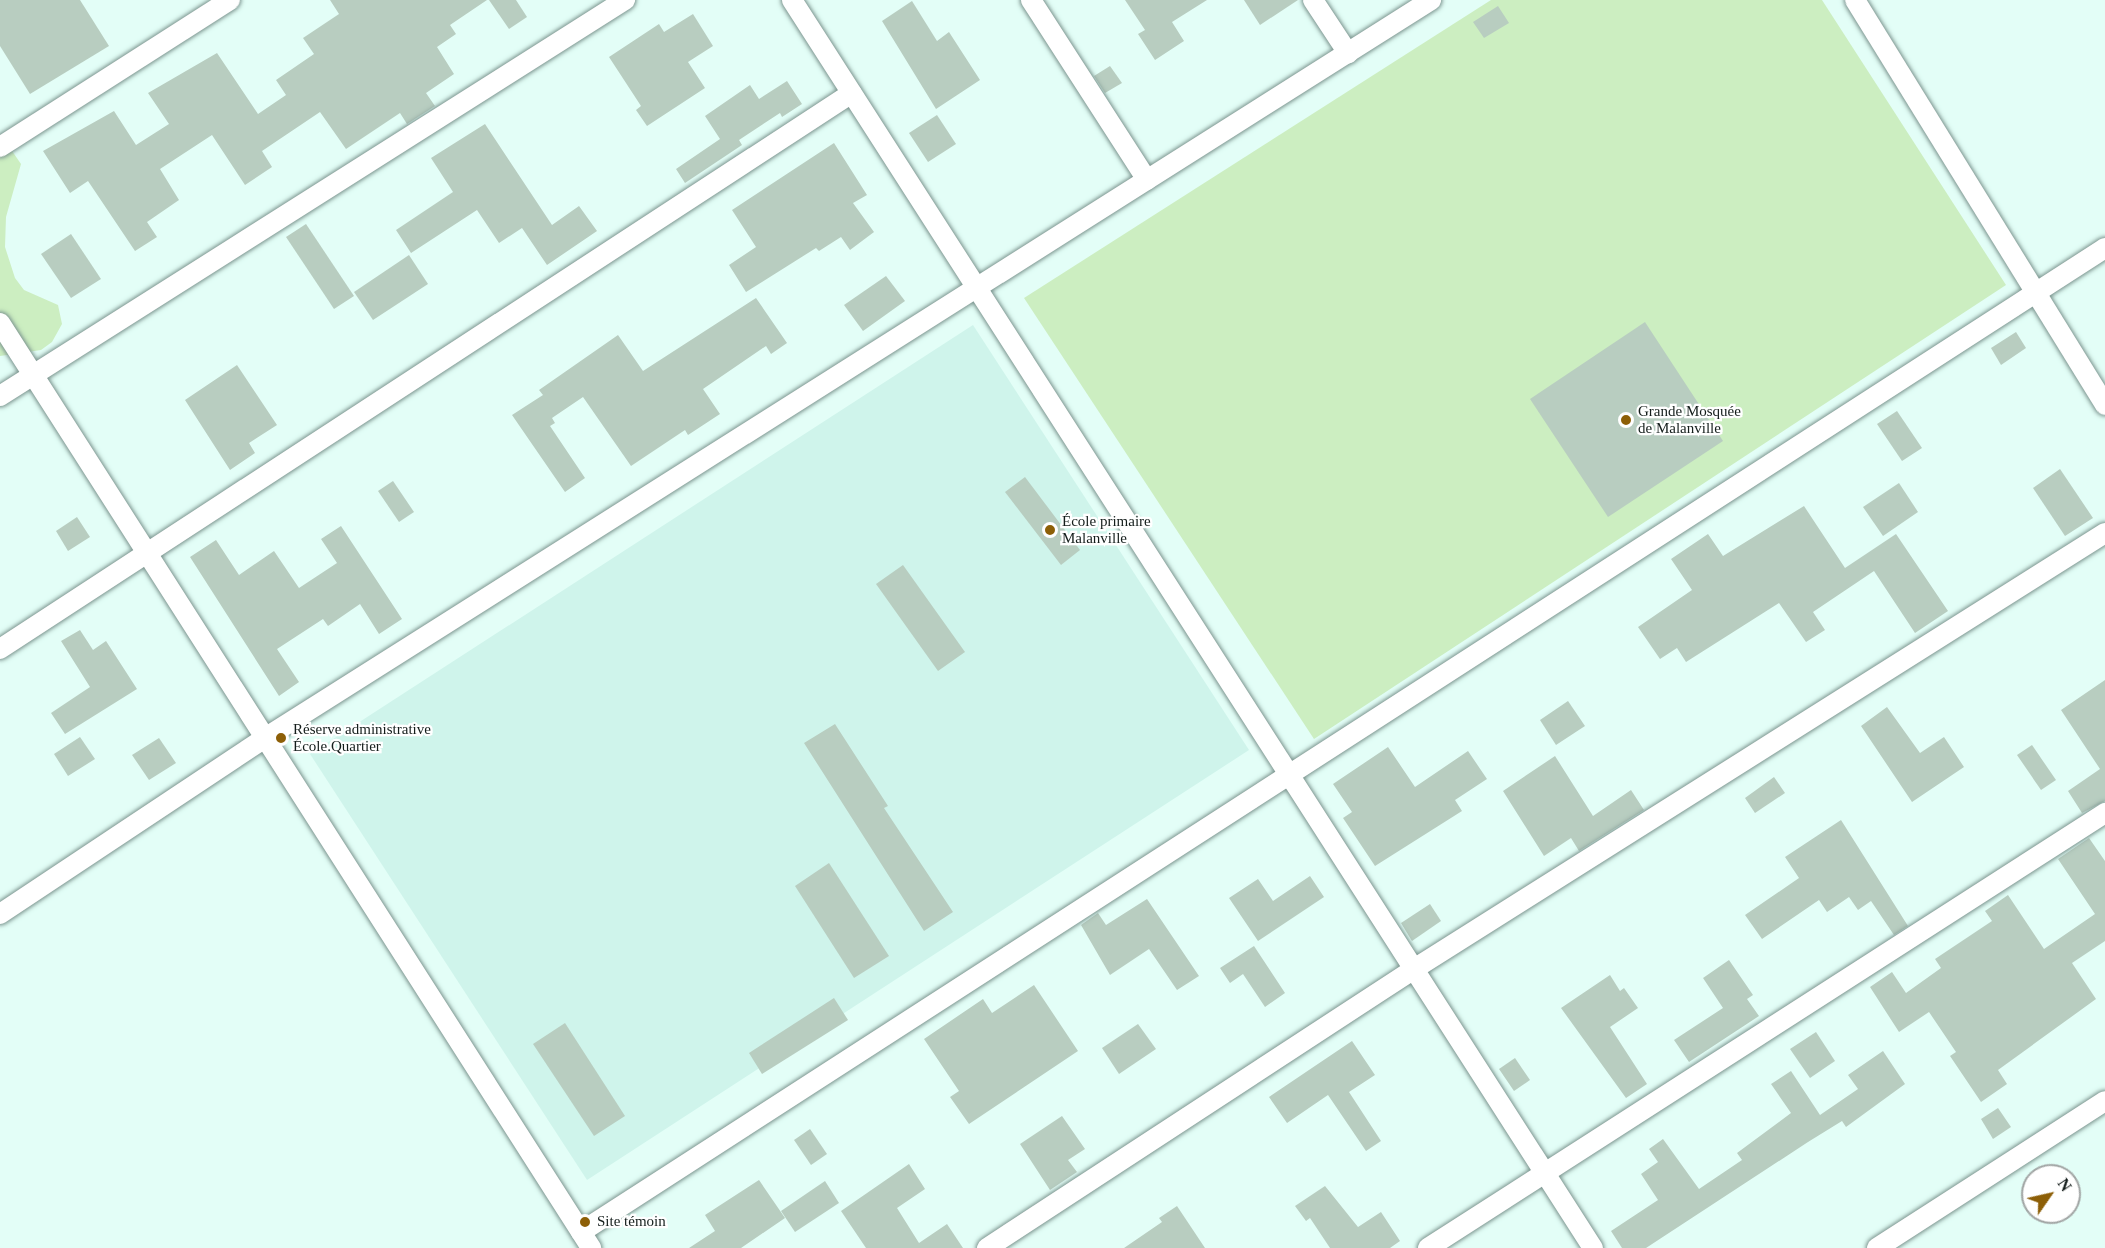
<!DOCTYPE html>
<html>
<head>
<meta charset="utf-8">
<style>
  body { margin:0 }
  #map { position:relative; width:2105px; height:1248px; overflow:hidden; background:#e3fef7; font-family:Georgia,serif }
  div>[style] { position:absolute }
  [style*='--x'] { left:calc(var(--x)*1px); top:calc(var(--y)*1px); width:calc(var(--w)*1px); rotate:calc(var(--a)*1deg) }
  .built>* { inset:0; background:#cff4eb }
  .green>* { inset:0; background:#cceec1 }
  .building>* { inset:0; background:#b8cdc0 }
  .roads { filter:drop-shadow(0 0 2px #7c958f) drop-shadow(0 0 2px #7c958f) }
  .minor>* { height:20px; margin:-10px; padding:0 10px; transform-origin:10px; border-radius:10px; background:#fff }
  .dots>* { width:16px; height:16px; translate:-50% -50%; box-sizing:border-box; border:3px solid #fff; border-radius:50% }
  span { translate:-50% -50%; white-space:nowrap; text-align:center; line-height:1.15; -webkit-text-stroke:4.5px #fff; paint-order:stroke }
  .poi-label { font-size:15px; color:#141d1b }
  .left { translate:0 -50%; text-align:left }
  .north { position:absolute; left:2021px; top:1164px; width:60px; height:60px; box-sizing:border-box; background:#fff; border:2px solid #a1a5a4; border-radius:50%; rotate:56deg; font-size:16px; font-weight:700; line-height:24px; text-align:center; color:#141d1b }
  .north::after { content:''; display:block; margin:auto; width:21px; height:27px; background:#8d5f07; clip-path:polygon(50% 0,100% 100%,50% 72%,0 100%) }
</style>
</head>
<body>
<div id="map">
  <div class="built">
    <i style="clip-path:polygon(973px 325px,1249px 750px,587px 1180px,310px 754px)"></i>
  </div>
  <div class="green">
    <i style="clip-path:polygon(1491px 0,1822px 0,2006px 285px,1314px 739px,1024px 298px)"></i>
    <i style="clip-path:polygon(0 143px,10px 148px,21px 164px,6px 217px,5px 247px,15px 278px,24px 290px,58px 305px,62px 324px,52px 342px,41px 350px,0 356px)"></i>
  </div>
  <div class="building">
    <i style="clip-path:polygon(0 0,80px 0,109px 46px,30px 94px,0 46px)"></i>
    <i style="clip-path:polygon(330px 0,487px 0,450px 25px,456px 34px,437px 47px,454px 74px,426px 93px,435px 106px,407px 124px,400px 113px,346px 149px,320px 112px,262px 151px,272px 167px,245px 185px,212px 135px,160px 169px,179px 200px,147px 222px,157px 237px,135px 251px,88px 181px,70px 193px,43px 151px,114px 111px,136px 145px,169px 124px,148px 93px,217px 53px,258px 114px,286px 95px,276px 80px,314px 54px,303px 38px,339px 14px)"></i>
    <i style="clip-path:polygon(489px 0,516px 0,527px 17px,509px 29px)"></i>
    <i style="clip-path:polygon(1125px 0,1207px 0,1172px 22px,1184px 41px,1155px 60px,1138px 34px,1145px 30px)"></i>
    <i style="clip-path:polygon(1244px 0,1298px 0,1260px 25px)"></i>
    <i style="clip-path:polygon(912px 1px,937px 41px,949px 32px,980px 80px,936px 109px,882px 21px)"></i>
    <i style="clip-path:polygon(1498px 6px,1509px 23px,1484px 38px,1473px 22px)"></i>
    <i style="clip-path:polygon(693px 14px,713px 46px,688px 62px,705px 88px,647px 126px,636px 110px,641px 106px,609px 57px,659px 24px,664px 32px)"></i>
    <i style="clip-path:polygon(1110px 66px,1122px 83px,1105px 93px,1094px 76px)"></i>
    <i style="clip-path:polygon(787px 81px,802px 104px,782px 117px,780px 113px,739px 140px,742px 145px,685px 183px,676px 169px,720px 139px,705px 116px,750px 85px,759px 99px)"></i>
    <i style="clip-path:polygon(937px 115px,956px 144px,928px 162px,909px 133px)"></i>
    <i style="clip-path:polygon(485px 124px,552px 225px,579px 206px,597px 231px,547px 265px,522px 228px,499px 243px,477px 210px,411px 253px,396px 230px,453px 192px,431px 158px)"></i>
    <i style="clip-path:polygon(834px 143px,867px 195px,853px 203px,874px 232px,850px 250px,841px 237px,819px 251px,816px 248px,746px 292px,729px 265px,756px 247px,732px 210px)"></i>
    <i style="clip-path:polygon(306px 224px,354px 296px,334px 309px,286px 237px)"></i>
    <i style="clip-path:polygon(71px 234px,101px 279px,71px 298px,41px 254px)"></i>
    <i style="clip-path:polygon(409px 255px,428px 284px,373px 320px,354px 292px)"></i>
    <i style="clip-path:polygon(886px 276px,905px 301px,863px 331px,844px 305px)"></i>
    <i style="clip-path:polygon(756px 298px,787px 343px,771px 354px,766px 346px,703px 389px,720px 414px,688px 435px,685px 430px,631px 466px,583px 397px,552px 418px,555px 423px,550px 426px,585px 478px,565px 492px,512px 415px,543px 395px,539px 390px,618px 335px,643px 371px)"></i>
    <i style="clip-path:polygon(1645px 322px,1723px 441px,1608px 517px,1530px 399px)"></i>
    <i style="clip-path:polygon(2016px 332px,2026px 348px,2001px 365px,1991px 348px)"></i>
    <i style="clip-path:polygon(237px 365px,277px 425px,249px 443px,255px 453px,230px 470px,185px 400px)"></i>
    <i style="clip-path:polygon(1897px 411px,1922px 448px,1902px 461px,1877px 424px)"></i>
    <i style="clip-path:polygon(2060px 469px,2093px 518px,2065px 536px,2033px 488px)"></i>
    <i style="clip-path:polygon(1025px 477px,1080px 550px,1061px 565px,1005px 492px)"></i>
    <i style="clip-path:polygon(393px 481px,414px 512px,399px 522px,378px 491px)"></i>
    <i style="clip-path:polygon(1899px 483px,1918px 512px,1883px 536px,1863px 507px)"></i>
    <i style="clip-path:polygon(1804px 506px,1845px 568px,1896px 534px,1948px 611px,1915px 633px,1874px 571px,1813px 612px,1825px 630px,1806px 642px,1779px 603px,1686px 662px,1677px 648px,1660px 659px,1638px 627px,1692px 590px,1671px 559px,1708px 534px,1723px 556px)"></i>
    <i style="clip-path:polygon(77px 517px,90px 537px,68px 551px,56px 531px)"></i>
    <i style="clip-path:polygon(341px 526px,402px 619px,379px 634px,360px 604px,328px 626px,323px 619px,277px 649px,299px 682px,279px 696px,190px 557px,216px 540px,239px 575px,274px 551px,299px 588px,337px 563px,321px 539px)"></i>
    <i style="clip-path:polygon(903px 565px,965px 652px,938px 671px,876px 584px)"></i>
    <i style="clip-path:polygon(80px 630px,93px 650px,106px 641px,137px 689px,65px 734px,51px 713px,90px 687px,61px 641px)"></i>
    <i style="clip-path:polygon(2105px 680px,2105px 801px,2082px 813px,2068px 791px,2100px 769px,2061px 710px)"></i>
    <i style="clip-path:polygon(1568px 701px,1585px 726px,1556px 745px,1540px 720px)"></i>
    <i style="clip-path:polygon(1887px 707px,1920px 753px,1944px 737px,1964px 767px,1912px 802px,1861px 726px)"></i>
    <i style="clip-path:polygon(835px 724px,888px 806px,884px 808px,953px 912px,924px 931px,804px 743px)"></i>
    <i style="clip-path:polygon(80px 737px,95px 759px,68px 776px,54px 754px)"></i>
    <i style="clip-path:polygon(159px 738px,176px 763px,149px 780px,132px 755px)"></i>
    <i style="clip-path:polygon(2032px 745px,2056px 780px,2041px 790px,2017px 755px)"></i>
    <i style="clip-path:polygon(1388px 747px,1415px 787px,1468px 751px,1487px 779px,1455px 800px,1462px 811px,1375px 866px,1343px 818px,1352px 812px,1333px 784px)"></i>
    <i style="clip-path:polygon(1555px 756px,1593px 816px,1631px 790px,1644px 810px,1579px 851px,1571px 838px,1544px 856px,1503px 791px)"></i>
    <i style="clip-path:polygon(1774px 777px,1785px 793px,1755px 813px,1745px 798px)"></i>
    <i style="clip-path:polygon(1841px 820px,1908px 926px,1894px 935px,1871px 901px,1858px 910px,1849px 897px,1827px 912px,1819px 900px,1762px 939px,1745px 915px,1799px 878px,1785px 857px)"></i>
    <i style="clip-path:polygon(2089px 838px,2105px 861px,2105px 941px,2072px 963px,2096px 999px,1998px 1070px,2007px 1084px,1981px 1102px,1950px 1056px,1956px 1052px,1929px 1012px,1899px 1032px,1870px 987px,1892px 972px,1906px 993px,1941px 968px,1935px 959px,1992px 921px,1985px 911px,2008px 895px,2044px 949px,2095px 914px,2058px 859px)"></i>
    <i style="clip-path:polygon(829px 863px,889px 956px,854px 978px,795px 886px)"></i>
    <i style="clip-path:polygon(1310px 876px,1324px 897px,1258px 941px,1229px 898px,1258px 879px,1273px 901px)"></i>
    <i style="clip-path:polygon(1147px 899px,1199px 976px,1177px 990px,1149px 949px,1110px 975px,1081px 925px,1098px 913px,1106px 925px)"></i>
    <i style="clip-path:polygon(1430px 904px,1441px 921px,1412px 941px,1401px 923px)"></i>
    <i style="clip-path:polygon(1254px 946px,1285px 993px,1265px 1007px,1243px 974px,1230px 983px,1220px 968px)"></i>
    <i style="clip-path:polygon(1729px 960px,1753px 995px,1747px 999px,1759px 1016px,1689px 1062px,1674px 1040px,1723px 1008px,1703px 978px)"></i>
    <i style="clip-path:polygon(1610px 975px,1620px 991px,1624px 988px,1638px 1008px,1610px 1027px,1647px 1084px,1626px 1098px,1561px 1008px)"></i>
    <i style="clip-path:polygon(1034px 985px,1078px 1051px,969px 1124px,950px 1097px,959px 1091px,924px 1039px,983px 999px,992px 1013px)"></i>
    <i style="clip-path:polygon(834px 998px,848px 1020px,762px 1074px,749px 1053px)"></i>
    <i style="clip-path:polygon(565px 1023px,625px 1116px,594px 1136px,533px 1044px)"></i>
    <i style="clip-path:polygon(1138px 1024px,1156px 1049px,1119px 1074px,1102px 1048px)"></i>
    <i style="clip-path:polygon(1816px 1032px,1835px 1061px,1810px 1078px,1790px 1049px)"></i>
    <i style="clip-path:polygon(1352px 1041px,1375px 1075px,1349px 1092px,1381px 1141px,1366px 1151px,1328px 1095px,1287px 1123px,1269px 1097px)"></i>
    <i style="clip-path:polygon(1883px 1051px,1905px 1084px,1846px 1127px,1842px 1121px,1808px 1142px,1646px 1248px,1622px 1248px,1611px 1231px,1658px 1200px,1641px 1174px,1658px 1162px,1649px 1149px,1663px 1139px,1699px 1189px,1742px 1160px,1737px 1153px,1791px 1113px,1771px 1084px,1791px 1071px,1820px 1115px,1858px 1089px,1848px 1075px)"></i>
    <i style="clip-path:polygon(1515px 1058px,1530px 1080px,1514px 1091px,1499px 1069px)"></i>
    <i style="clip-path:polygon(1998px 1108px,2011px 1127px,1993px 1139px,1981px 1119px)"></i>
    <i style="clip-path:polygon(1062px 1116px,1085px 1149px,1068px 1160px,1077px 1172px,1050px 1190px,1020px 1144px)"></i>
    <i style="clip-path:polygon(810px 1129px,827px 1154px,811px 1165px,794px 1140px)"></i>
    <i style="clip-path:polygon(909px 1164px,925px 1189px,897px 1208px,919px 1243px,947px 1224px,963px 1248px,866px 1248px,841px 1211px)"></i>
    <i style="clip-path:polygon(759px 1180px,785px 1218px,741px 1248px,689px 1248px,715px 1231px,705px 1215px)"></i>
    <i style="clip-path:polygon(825px 1181px,839px 1203px,795px 1232px,781px 1211px)"></i>
    <i style="clip-path:polygon(1325px 1186px,1358px 1227px,1381px 1212px,1400px 1241px,1390px 1248px,1330px 1248px,1310px 1218px,1306px 1221px,1295px 1206px)"></i>
    <i style="clip-path:polygon(1177px 1206px,1205px 1248px,1124px 1248px,1162px 1222px,1159px 1218px)"></i>
  </div>
  <div class="roads">
    <div class="minor">
      <i style="--x:792;--y:0;--w:1483;--a:57.31"></i>
      <i style="--x:1031;--y:0;--w:214;--a:57.2"></i>
      <i style="--x:1313;--y:0;--w:64;--a:56.6"></i>
      <i style="--x:1855;--y:0;--w:476;--a:58.3"></i>
      <i style="--x:0;--y:147;--w:273;--a:-32.6"></i>
      <i style="--x:0;--y:323;--w:1098;--a:57.42"></i>
      <i style="--x:0;--y:396;--w:740;--a:-32.36"></i>
      <i style="--x:0;--y:649;--w:1017;--a:-33.13"></i>
      <i style="--x:0;--y:914;--w:318;--a:-33.6"></i>
      <i style="--x:265;--y:738;--w:1380;--a:-32.33"></i>
      <i style="--x:581;--y:1232;--w:1814;--a:-32.85"></i>
      <i style="--x:987;--y:1248;--w:510;--a:-33.16"></i>
      <i style="--x:1414;--y:969;--w:817;--a:-32.25"></i>
      <i style="--x:1428;--y:1248;--w:805;--a:-32.72"></i>
      <i style="--x:1877;--y:1248;--w:271;--a:-32.8"></i>
    </div>
  </div>
  <div class="dots">
    <i style="left:1626px;top:420px;background:#8d5f07"></i>
    <i style="left:1050px;top:530px;background:#8d5f07"></i>
    <i style="left:281px;top:738px;background:#8d5f07"></i>
    <i style="left:585px;top:1222px;background:#8d5f07"></i>
  </div>
  <div class="poi-label">
    <span class="left" style="left:1638px;top:420px">Grande Mosquée<br>de Malanville</span>
    <span class="left" style="left:1062px;top:530px">École primaire<br>Malanville</span>
    <span class="left" style="left:293px;top:738px">Réserve administrative<br>École.Quartier</span>
    <span class="left" style="left:597px;top:1222px">Site témoin</span>
  </div>
  <div class="north">N</div>
</div>
</body>
</html>
